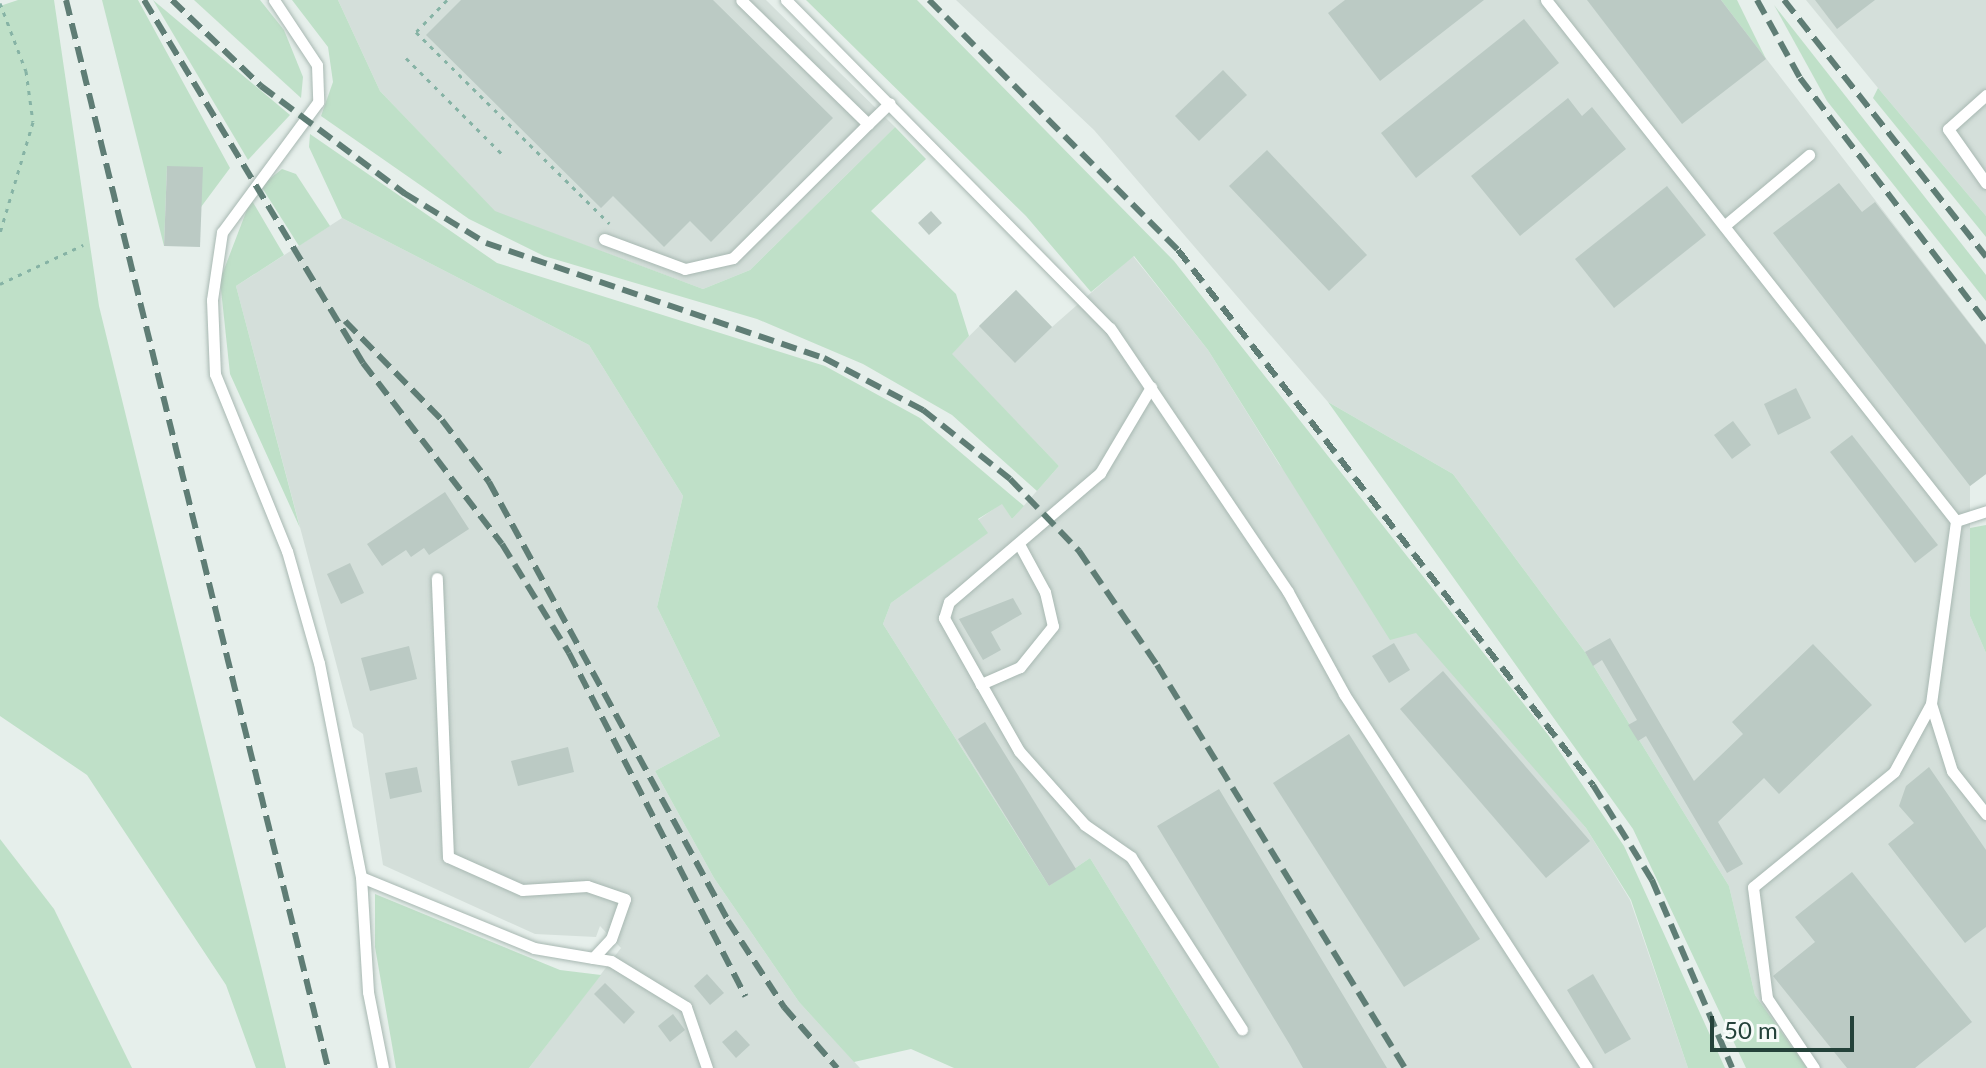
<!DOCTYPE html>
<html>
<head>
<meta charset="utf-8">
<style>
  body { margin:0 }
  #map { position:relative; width:1986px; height:1068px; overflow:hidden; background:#e6efeb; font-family:Lato,sans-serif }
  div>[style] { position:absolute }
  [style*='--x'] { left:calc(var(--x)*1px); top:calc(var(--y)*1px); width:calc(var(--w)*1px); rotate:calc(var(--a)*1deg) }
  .built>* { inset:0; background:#d4dfda }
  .green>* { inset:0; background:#bfe0c8 }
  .building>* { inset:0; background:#bbcac4 }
  .path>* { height:3px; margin-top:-1.5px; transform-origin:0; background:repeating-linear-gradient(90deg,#86b3a5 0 4px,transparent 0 10px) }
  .roads { filter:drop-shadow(0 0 2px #a8b8b2) drop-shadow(0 0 2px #a8b8b2) }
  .service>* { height:11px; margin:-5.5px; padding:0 5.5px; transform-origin:5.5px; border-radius:5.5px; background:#fff }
  .rail>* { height:6px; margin-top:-3px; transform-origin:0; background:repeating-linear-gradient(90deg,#5f7d75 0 16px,transparent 0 24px) }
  span { translate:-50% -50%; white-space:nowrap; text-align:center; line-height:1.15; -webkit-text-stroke:7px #f7fbf9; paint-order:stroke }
  .scale { position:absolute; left:1710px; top:1016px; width:144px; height:36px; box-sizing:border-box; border:4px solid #24423a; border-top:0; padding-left:10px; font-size:24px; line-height:28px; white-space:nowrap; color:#24423a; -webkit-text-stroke:6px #f7fbf9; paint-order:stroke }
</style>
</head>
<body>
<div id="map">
  <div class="built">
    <i style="clip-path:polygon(338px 0,766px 0,895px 127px,750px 270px,703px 289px,495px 212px,380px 91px)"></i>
    <i style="clip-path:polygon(956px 0,1721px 0,1986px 344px,1986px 474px,1970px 486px,1970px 616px,1986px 653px,1986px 1068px,1807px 1068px,1755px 995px,1729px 886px,1585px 652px,1453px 474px,1328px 402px,1094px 130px)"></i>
    <i style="clip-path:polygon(1806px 0,1986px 0,1986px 216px,1878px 88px)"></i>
    <i style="clip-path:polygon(342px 218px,589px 345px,683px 496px,657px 607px,720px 736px,655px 771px,714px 878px,799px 1002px,860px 1068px,529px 1068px,621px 948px,600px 926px,596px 937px,535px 934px,383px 865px,363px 734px,353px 727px,236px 286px)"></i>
    <i style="clip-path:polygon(1133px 256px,1208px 350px,1279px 464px,1586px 828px,1630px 900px,1688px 1068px,1220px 1068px,1090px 858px,1049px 886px,883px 624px,891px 603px,987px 533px,978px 520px,1002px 503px,1012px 519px,1059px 466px,951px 354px,1016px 290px,1052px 327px)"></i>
  </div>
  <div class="green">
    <i style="clip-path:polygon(18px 0,54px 0,99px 306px,286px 1068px,256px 1068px,226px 985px,87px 775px,0 716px,0 6px)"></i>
    <i style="clip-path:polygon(102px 0,138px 0,230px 168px,201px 207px,167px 166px,164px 246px)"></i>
    <i style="clip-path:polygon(153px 0,290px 115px,248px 160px)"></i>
    <i style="clip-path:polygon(194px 0,260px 0,284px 30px,303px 77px,301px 98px)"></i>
    <i style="clip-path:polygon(292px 0,338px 0,380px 91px,495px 211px,703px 289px,750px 270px,895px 127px,926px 159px,871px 211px,956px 294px,969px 336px,952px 354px,1059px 466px,1037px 491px,952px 415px,863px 364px,757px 319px,544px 256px,469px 219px,321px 116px,333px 82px,328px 47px)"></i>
    <i style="clip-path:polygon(806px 0,917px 0,1174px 261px,1549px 736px,1624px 846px,1725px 1068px,1688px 1068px,1631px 900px,1586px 828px,1416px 633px,1390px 640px,1208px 350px,1134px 256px,1091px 292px,1026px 216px)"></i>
    <i style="clip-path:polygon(1721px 0,1737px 0,1766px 59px)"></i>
    <i style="clip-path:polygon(1774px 5px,1986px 275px,1986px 301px,1827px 101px)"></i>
    <i style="clip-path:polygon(1878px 88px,1986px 216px,1986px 237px,1873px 98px)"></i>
    <i style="clip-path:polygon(310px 134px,497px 263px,825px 366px,920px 418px,1024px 506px,1012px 519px,1002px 504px,978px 519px,988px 533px,891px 603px,883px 624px,1049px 886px,1090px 858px,1220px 1068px,954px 1068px,911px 1049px,854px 1062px,799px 1002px,714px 878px,655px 771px,720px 736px,657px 607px,683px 496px,589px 345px,342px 218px,309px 147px)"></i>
    <i style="clip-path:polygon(282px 169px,296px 174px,330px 226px,299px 246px,261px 186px)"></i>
    <i style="clip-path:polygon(251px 199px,284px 255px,236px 286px,300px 528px,230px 374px,220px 280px)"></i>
    <i style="clip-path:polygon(1328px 402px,1453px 474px,1585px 652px,1729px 886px,1755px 995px,1807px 1068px,1746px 1068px,1633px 829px)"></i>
    <i style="clip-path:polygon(1986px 525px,1986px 653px,1970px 616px,1970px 528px)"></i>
    <i style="clip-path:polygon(0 839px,54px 909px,132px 1068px,0 1068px)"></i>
    <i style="clip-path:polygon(375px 894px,560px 970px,601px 975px,529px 1068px,396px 1068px,375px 947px)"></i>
  </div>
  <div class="building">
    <i style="clip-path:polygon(461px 0,713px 0,833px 118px,711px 242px,690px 221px,664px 247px,613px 196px,601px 208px,426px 35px)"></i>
    <i style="clip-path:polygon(1345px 0,1484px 0,1380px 81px,1328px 13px)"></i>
    <i style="clip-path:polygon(1587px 0,1721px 0,1766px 59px,1682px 124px)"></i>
    <i style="clip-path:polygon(1815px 0,1875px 0,1837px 29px)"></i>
    <i style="clip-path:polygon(1524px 19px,1559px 63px,1416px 178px,1381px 133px)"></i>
    <i style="clip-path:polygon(1223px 70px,1247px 95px,1199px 141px,1175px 116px)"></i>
    <i style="clip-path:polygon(1568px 98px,1582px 116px,1592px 107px,1626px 149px,1520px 236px,1471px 176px)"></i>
    <i style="clip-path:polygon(1267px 150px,1367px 255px,1329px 291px,1229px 186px)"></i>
    <i style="clip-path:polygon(167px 166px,203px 167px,200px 247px,164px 246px)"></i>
    <i style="clip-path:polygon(1839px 183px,1862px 212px,1875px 202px,1986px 345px,1986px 474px,1970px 486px,1773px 233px)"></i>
    <i style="clip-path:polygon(1667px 186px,1706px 235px,1614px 308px,1575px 259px)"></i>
    <i style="clip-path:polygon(931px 211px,942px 223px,929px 235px,918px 223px)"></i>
    <i style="clip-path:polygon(1016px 290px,1052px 327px,1015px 363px,979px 326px)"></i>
    <i style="clip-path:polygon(1796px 388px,1811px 418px,1778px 435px,1764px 404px)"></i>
    <i style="clip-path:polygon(1733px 421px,1751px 445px,1732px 459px,1714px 435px)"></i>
    <i style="clip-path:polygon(1852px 435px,1938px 545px,1915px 563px,1830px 452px)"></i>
    <i style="clip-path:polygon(445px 492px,469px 529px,429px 555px,424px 548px,411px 557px,406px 550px,382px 566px,367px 544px)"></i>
    <i style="clip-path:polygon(350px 563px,364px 593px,341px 604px,327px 574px)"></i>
    <i style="clip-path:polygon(1013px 598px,1022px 614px,991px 632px,1001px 650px,983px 660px,959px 619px)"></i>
    <i style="clip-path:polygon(1610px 638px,1694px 781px,1743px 734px,1732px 722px,1813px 644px,1872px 705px,1779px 794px,1764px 778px,1718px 822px,1743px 864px,1727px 873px,1646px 736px,1638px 741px,1628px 725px,1637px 720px,1602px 660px,1593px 666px,1585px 652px)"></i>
    <i style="clip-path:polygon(1394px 643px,1410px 670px,1389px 683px,1372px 656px)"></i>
    <i style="clip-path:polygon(409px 646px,417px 679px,370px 691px,361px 658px)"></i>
    <i style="clip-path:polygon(1443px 671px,1590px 841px,1546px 878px,1400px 709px)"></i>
    <i style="clip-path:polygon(985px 722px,1076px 869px,1049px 886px,958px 739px)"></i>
    <i style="clip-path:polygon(1349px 734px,1480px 939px,1404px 987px,1273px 783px)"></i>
    <i style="clip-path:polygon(568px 747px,574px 772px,518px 786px,511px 761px)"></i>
    <i style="clip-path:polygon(417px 767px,422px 792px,390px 799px,385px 773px)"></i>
    <i style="clip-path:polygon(1929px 767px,1986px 850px,1986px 927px,1965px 943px,1888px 844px,1914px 823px,1899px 806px,1906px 786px)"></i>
    <i style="clip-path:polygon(1219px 789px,1387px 1068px,1303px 1068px,1290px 1045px,1157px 826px)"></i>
    <i style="clip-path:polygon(1852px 872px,1972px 1022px,1915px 1068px,1847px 1068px,1773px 976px,1815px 942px,1795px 917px)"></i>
    <i style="clip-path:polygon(707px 974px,724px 993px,710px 1005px,694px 986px)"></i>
    <i style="clip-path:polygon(1593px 974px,1631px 1039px,1605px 1054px,1567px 990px)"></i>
    <i style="clip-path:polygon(605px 983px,635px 1012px,624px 1024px,594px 994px)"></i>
    <i style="clip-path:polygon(673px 1014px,685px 1030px,670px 1042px,658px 1026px)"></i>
    <i style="clip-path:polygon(736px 1030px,750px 1045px,736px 1058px,722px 1042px)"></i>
  </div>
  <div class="path">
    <i style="--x:447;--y:0;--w:45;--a:134.1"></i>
    <i style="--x:416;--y:32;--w:272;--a:44.7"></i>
    <i style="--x:0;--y:3;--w:73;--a:69.1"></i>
    <i style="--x:26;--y:71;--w:51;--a:82.2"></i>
    <i style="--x:33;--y:122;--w:116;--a:106.6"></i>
    <i style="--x:406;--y:58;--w:136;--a:45"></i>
    <i style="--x:0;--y:284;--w:92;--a:-25.2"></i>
  </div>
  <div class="roads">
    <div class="service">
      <i style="--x:274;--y:0;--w:78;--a:56.5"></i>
      <i style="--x:317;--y:65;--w:37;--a:88"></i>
      <i style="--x:318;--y:102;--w:162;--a:126.4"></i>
      <i style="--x:222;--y:232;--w:69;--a:98.4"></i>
      <i style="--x:212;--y:300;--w:74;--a:87.7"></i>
      <i style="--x:215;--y:374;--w:191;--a:67.9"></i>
      <i style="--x:287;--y:551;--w:116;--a:74.1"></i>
      <i style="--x:319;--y:663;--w:218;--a:78.9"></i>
      <i style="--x:361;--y:877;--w:115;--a:86.5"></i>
      <i style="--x:368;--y:992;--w:77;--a:78.8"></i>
      <i style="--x:786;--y:0;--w:461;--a:45.4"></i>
      <i style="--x:1110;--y:328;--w:318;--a:56"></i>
      <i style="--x:1288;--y:592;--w:116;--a:61.2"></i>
      <i style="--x:1344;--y:694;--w:446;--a:57"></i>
      <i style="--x:1546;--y:0;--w:663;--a:51.8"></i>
      <i style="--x:1956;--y:521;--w:185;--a:97.8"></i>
      <i style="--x:1931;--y:704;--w:77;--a:118.6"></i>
      <i style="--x:1894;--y:772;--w:182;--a:140.8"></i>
      <i style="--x:1753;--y:887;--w:112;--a:82.8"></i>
      <i style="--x:1767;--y:998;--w:84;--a:56.1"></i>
      <i style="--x:1986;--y:95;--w:51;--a:138.2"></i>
      <i style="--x:1948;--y:129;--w:66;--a:54.9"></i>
      <i style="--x:868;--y:124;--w:30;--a:-44"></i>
      <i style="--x:1724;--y:226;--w:111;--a:-39.9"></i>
      <i style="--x:604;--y:239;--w:86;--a:20.3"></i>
      <i style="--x:685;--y:269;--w:49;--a:-12.9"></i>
      <i style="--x:733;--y:258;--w:190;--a:-44.8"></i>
      <i style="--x:868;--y:124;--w:177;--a:-135.7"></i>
      <i style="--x:1956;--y:521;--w:32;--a:-18"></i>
      <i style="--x:1019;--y:544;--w:55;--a:61.6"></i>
      <i style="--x:1045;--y:592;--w:35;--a:77"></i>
      <i style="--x:1053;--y:626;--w:53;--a:128.8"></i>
      <i style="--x:1020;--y:667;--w:43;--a:156.4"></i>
      <i style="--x:981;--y:684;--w:76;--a:-119.3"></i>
      <i style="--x:944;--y:618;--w:17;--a:-73"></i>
      <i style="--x:949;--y:602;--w:199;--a:-40.5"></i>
      <i style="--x:1100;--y:473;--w:100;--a:-59.3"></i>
      <i style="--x:981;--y:684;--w:77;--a:60.4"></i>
      <i style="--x:1019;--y:751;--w:99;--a:48.3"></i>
      <i style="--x:1085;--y:825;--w:56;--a:34.8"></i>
      <i style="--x:1131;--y:857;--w:205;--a:57.2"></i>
      <i style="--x:1931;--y:704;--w:70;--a:72.6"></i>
      <i style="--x:1952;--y:771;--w:55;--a:51.7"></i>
      <i style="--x:361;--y:877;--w:187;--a:22.3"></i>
      <i style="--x:534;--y:948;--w:60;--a:9.6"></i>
      <i style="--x:593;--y:958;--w:26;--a:-47"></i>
      <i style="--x:611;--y:939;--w:42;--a:-70.7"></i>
      <i style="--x:625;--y:899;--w:40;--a:-161.1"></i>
      <i style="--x:587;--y:886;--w:65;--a:176.5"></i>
      <i style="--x:522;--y:890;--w:81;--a:-156"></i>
      <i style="--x:448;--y:857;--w:279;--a:-92.3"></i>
      <i style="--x:593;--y:958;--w:18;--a:9"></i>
      <i style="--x:611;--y:961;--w:88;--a:31.5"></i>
      <i style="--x:686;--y:1007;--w:65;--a:71"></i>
    </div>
  </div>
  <div class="rail">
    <i style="--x:66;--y:0;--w:1100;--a:76.22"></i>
    <i style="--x:144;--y:0;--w:424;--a:58.9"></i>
    <i style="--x:363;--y:363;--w:228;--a:52.5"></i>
    <i style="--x:502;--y:544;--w:128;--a:58.4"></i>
    <i style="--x:569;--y:653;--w:386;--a:62.8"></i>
    <i style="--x:172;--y:0;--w:124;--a:44"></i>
    <i style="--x:261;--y:86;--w:179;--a:36.8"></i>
    <i style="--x:404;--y:193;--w:96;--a:31.4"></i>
    <i style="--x:486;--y:243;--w:357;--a:18.8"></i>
    <i style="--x:824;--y:358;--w:112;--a:27.7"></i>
    <i style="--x:923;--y:410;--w:111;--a:38.4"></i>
    <i style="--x:1010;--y:479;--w:100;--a:46.2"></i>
    <i style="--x:1079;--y:551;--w:138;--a:55.6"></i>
    <i style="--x:1157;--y:665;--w:473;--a:58.4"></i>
    <i style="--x:929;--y:0;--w:353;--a:45.1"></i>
    <i style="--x:1178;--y:250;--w:677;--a:52.2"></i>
    <i style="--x:1593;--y:785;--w:112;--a:58.2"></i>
    <i style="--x:1652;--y:880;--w:204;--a:66.9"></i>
    <i style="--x:1757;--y:0;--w:89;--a:61.1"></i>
    <i style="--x:1800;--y:78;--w:307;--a:52.7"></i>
    <i style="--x:1784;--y:0;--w:327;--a:51.8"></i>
    <i style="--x:345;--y:321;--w:139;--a:45.6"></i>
    <i style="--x:442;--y:420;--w:78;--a:52.8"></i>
    <i style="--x:489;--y:482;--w:500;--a:61.4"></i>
    <i style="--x:728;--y:921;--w:103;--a:56.9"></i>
    <i style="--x:784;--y:1007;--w:81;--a:49"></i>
  </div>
  <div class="scale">50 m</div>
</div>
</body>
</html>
